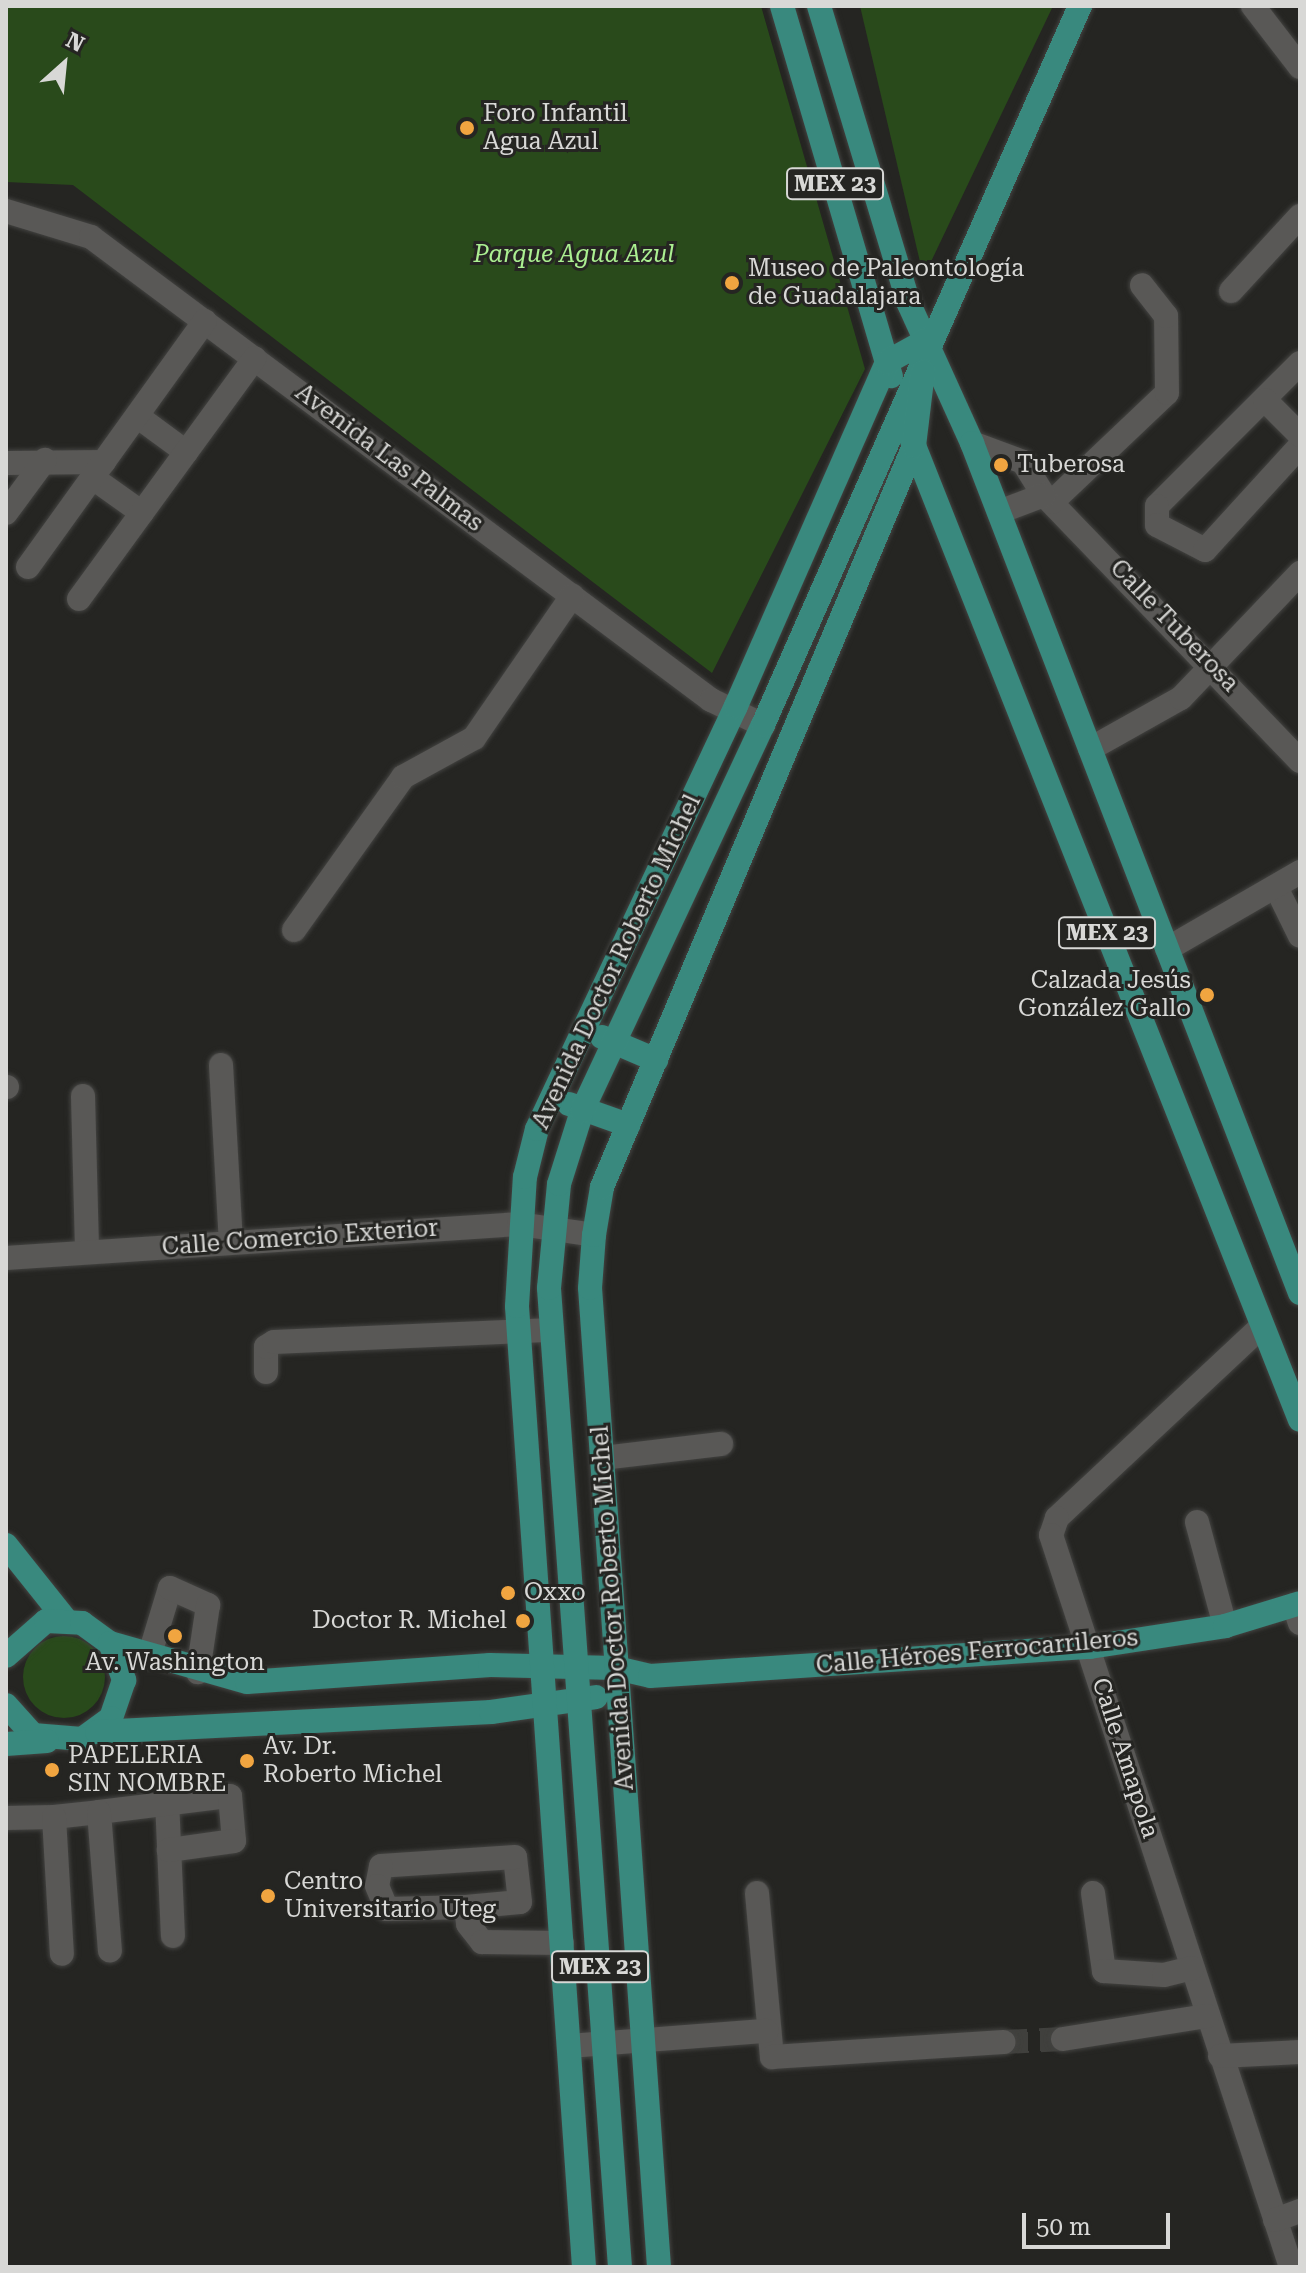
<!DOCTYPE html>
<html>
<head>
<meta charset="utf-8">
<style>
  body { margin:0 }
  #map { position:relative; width:1306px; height:2273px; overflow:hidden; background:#252522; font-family:"Roboto Serif",serif }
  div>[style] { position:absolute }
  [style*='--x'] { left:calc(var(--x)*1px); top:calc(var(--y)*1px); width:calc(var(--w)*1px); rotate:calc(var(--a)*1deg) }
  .green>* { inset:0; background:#294a1b }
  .round { border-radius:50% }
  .minor-tunnel>* { height:24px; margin-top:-12px; transform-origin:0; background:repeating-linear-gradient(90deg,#40403d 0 24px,transparent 0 36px) }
  .roads { filter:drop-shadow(0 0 2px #434341) drop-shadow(0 0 2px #434341) }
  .minor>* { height:24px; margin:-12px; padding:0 12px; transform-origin:12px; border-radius:12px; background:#595856 }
  .major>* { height:24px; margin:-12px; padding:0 12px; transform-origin:12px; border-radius:12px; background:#39897e }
  .dots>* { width:22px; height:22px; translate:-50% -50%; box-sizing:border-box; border:4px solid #252522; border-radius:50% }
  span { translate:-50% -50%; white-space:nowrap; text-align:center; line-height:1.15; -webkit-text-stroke:6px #252522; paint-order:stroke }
  .shield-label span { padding:2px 6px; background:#252522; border:2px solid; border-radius:6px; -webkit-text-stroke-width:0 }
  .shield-label { font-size:22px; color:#d8d8d6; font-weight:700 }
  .poi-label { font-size:24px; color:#d8d8d6 }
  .left { translate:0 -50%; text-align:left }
  .right { translate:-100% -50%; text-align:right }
  .park-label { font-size:24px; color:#abef91; font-style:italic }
  .street-label { font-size:24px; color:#d8d8d6 }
  .frame { position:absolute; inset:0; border:8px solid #d8d8d6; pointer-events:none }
  .north { position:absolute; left:24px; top:24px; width:80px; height:80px; -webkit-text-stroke:6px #252522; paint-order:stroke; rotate:27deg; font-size:22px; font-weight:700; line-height:32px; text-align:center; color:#d8d8d6 }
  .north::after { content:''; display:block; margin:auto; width:28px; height:36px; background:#d8d8d6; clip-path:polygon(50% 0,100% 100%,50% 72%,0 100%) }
  .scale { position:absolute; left:1022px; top:2213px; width:148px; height:36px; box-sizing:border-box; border:4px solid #d8d8d6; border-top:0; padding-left:10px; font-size:24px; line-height:28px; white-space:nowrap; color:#d8d8d6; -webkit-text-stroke:6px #252522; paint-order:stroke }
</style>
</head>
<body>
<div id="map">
  <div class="green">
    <i style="clip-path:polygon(6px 6px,761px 6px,865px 369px,712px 673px,73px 185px,6px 182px)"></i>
    <i style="clip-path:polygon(860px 6px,1053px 6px,927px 270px,921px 266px)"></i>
    <i class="round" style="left:23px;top:1636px;width:82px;height:82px"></i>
  </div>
  <div class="minor-tunnel">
    <i style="--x:1004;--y:2042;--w:59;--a:-2.9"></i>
  </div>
  <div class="roads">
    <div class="minor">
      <i style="--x:1253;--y:6;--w:77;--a:52.4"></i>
      <i style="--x:6;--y:211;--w:89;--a:17"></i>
      <i style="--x:91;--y:237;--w:774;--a:36.75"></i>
      <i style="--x:711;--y:700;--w:58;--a:25.7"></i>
      <i style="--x:1231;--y:291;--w:102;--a:-47.4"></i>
      <i style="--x:1300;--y:363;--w:202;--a:135"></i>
      <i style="--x:1157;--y:506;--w:19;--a:90"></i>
      <i style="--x:1157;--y:525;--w:54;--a:27.5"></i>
      <i style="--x:1205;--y:550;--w:141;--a:-47.6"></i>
      <i style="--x:1265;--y:400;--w:49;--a:45"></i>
      <i style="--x:137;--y:416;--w:61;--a:36.3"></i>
      <i style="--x:972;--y:443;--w:54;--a:20.4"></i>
      <i style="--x:1023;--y:462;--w:39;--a:58"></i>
      <i style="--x:1044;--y:495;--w:369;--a:46.1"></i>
      <i style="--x:6;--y:463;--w:98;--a:-0.6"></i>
      <i style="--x:93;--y:478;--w:60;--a:35.5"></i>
      <i style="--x:1052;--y:502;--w:158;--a:-43.5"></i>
      <i style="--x:1167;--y:393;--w:77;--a:-90.7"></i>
      <i style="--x:1166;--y:316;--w:39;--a:-128"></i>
      <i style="--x:999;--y:512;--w:48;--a:-20.7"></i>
      <i style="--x:6;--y:513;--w:66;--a:-53.7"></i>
      <i style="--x:28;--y:567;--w:303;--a:-54.3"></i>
      <i style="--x:79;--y:599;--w:298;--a:-53.9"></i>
      <i style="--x:1090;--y:749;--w:104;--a:-29.3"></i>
      <i style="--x:1181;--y:698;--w:173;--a:-46.4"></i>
      <i style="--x:1277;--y:889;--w:52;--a:63.9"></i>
      <i style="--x:294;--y:930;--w:188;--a:-54.5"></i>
      <i style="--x:403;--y:777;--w:81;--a:-28.8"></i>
      <i style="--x:474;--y:738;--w:173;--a:-55.4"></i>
      <i style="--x:1167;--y:949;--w:154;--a:-30.1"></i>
      <i style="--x:221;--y:1065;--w:177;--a:86.8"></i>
      <i style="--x:6;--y:1087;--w:1;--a:0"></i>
      <i style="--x:83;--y:1096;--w:156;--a:88.5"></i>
      <i style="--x:6;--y:1258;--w:514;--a:-3.79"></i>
      <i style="--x:519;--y:1224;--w:76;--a:8.3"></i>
      <i style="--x:1262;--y:1326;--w:281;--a:136.9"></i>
      <i style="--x:1057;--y:1518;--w:18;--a:109"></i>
      <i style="--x:1051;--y:1535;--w:770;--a:71.85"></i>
      <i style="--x:266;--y:1372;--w:25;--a:-90"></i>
      <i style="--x:266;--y:1347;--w:9;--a:-32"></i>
      <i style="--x:274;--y:1342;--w:278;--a:-2.5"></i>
      <i style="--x:603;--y:1458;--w:119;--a:-6.8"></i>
      <i style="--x:1197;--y:1522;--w:108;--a:74.9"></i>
      <i style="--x:1294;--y:1605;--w:19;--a:72"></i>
      <i style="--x:149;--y:1657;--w:72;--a:-73.1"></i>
      <i style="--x:170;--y:1588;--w:42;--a:24.1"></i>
      <i style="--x:208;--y:1605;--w:68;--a:98.5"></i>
      <i style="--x:167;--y:1800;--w:136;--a:87.5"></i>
      <i style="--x:99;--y:1812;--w:132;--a:-7"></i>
      <i style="--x:230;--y:1796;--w:45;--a:84.9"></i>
      <i style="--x:234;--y:1841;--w:66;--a:172.1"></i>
      <i style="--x:54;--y:1817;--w:45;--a:-6.3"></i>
      <i style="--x:99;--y:1812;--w:139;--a:85.5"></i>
      <i style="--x:6;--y:1818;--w:48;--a:-1.2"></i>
      <i style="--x:54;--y:1817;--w:137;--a:86.7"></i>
      <i style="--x:757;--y:1893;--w:165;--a:84.8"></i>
      <i style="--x:772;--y:2057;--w:232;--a:-3.7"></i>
      <i style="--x:1093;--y:1893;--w:79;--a:82"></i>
      <i style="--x:1104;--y:1971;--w:60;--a:3.8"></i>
      <i style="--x:1164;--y:1975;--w:29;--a:-14"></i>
      <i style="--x:466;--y:1907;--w:54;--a:-5.3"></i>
      <i style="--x:520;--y:1902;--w:45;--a:-96.3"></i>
      <i style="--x:515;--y:1857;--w:134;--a:176.2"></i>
      <i style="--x:381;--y:1866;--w:20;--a:101"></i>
      <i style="--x:377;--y:1886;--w:25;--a:67"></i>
      <i style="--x:387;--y:1909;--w:79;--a:-1.5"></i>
      <i style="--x:466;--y:1907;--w:17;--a:83"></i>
      <i style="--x:468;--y:1924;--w:23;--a:52"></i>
      <i style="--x:482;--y:1942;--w:80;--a:0.7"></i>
      <i style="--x:1063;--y:2039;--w:146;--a:-9.1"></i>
      <i style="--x:569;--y:2046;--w:198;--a:-4.4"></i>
      <i style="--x:1220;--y:2056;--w:80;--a:-2.9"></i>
      <i style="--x:1275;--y:2220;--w:27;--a:-20"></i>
    </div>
    <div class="major">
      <i style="--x:782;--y:6;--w:386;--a:73.6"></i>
      <i style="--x:819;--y:6;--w:311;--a:73.2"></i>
      <i style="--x:909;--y:304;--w:153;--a:65.6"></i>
      <i style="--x:972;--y:443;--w:911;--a:68.9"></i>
      <i style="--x:911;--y:438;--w:1056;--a:68.39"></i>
      <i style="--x:602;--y:1037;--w:59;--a:23.1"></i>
      <i style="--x:569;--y:1104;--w:63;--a:19.6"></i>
      <i style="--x:6;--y:1545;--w:95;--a:51.4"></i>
      <i style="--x:110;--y:1643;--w:142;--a:15.9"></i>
      <i style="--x:247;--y:1682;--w:244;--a:-4"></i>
      <i style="--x:490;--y:1665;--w:126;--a:1.4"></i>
      <i style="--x:616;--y:1668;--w:35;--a:13"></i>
      <i style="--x:650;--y:1676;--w:441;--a:-3.8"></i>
      <i style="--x:1090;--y:1647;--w:137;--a:-8.8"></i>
      <i style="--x:1225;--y:1626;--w:78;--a:-17"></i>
      <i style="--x:6;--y:1656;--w:53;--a:-41.2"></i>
      <i style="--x:46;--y:1621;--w:36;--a:3"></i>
      <i style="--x:82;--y:1623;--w:34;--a:36"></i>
      <i style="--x:110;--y:1643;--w:40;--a:69"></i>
      <i style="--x:124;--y:1680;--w:40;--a:108.9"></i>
      <i style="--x:111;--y:1718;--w:36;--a:144"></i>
      <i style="--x:82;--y:1739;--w:49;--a:-175.3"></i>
      <i style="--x:33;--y:1735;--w:40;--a:-132"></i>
      <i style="--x:97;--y:1732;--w:395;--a:-2.9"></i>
      <i style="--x:491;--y:1712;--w:106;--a:-8.1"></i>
      <i style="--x:6;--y:1744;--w:41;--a:-4.2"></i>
      <i style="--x:584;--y:2267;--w:963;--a:-93.99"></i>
      <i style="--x:517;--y:1306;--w:129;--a:-86.5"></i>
      <i style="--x:525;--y:1177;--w:49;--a:-76"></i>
      <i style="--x:537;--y:1129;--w:467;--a:-64.8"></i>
      <i style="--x:736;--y:706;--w:376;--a:-66.3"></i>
      <i style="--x:887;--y:362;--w:46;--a:-28.8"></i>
      <i style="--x:620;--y:2267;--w:982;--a:-94.15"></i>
      <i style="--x:549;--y:1288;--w:104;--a:-84.5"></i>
      <i style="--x:559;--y:1184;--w:77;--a:-72.5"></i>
      <i style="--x:582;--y:1111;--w:426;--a:-64.9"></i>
      <i style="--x:763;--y:725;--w:786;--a:-66.21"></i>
      <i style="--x:659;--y:2267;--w:981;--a:-94.03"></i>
      <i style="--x:590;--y:1288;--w:53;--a:-85.7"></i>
      <i style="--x:594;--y:1235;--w:49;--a:-80.5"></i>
      <i style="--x:602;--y:1187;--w:804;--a:-67.17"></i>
      <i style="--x:914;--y:446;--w:75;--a:-83.1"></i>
    </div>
  </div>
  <div class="dots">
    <i style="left:467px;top:128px;background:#f1a540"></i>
    <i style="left:732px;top:283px;background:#f1a540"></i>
    <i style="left:1001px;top:465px;background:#f1a540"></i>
    <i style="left:1207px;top:995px;background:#f1a540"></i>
    <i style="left:508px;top:1593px;background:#f1a540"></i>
    <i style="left:523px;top:1621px;background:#f1a540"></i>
    <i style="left:175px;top:1636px;background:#f1a540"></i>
    <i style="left:247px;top:1761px;background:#f1a540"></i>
    <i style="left:52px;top:1770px;background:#f1a540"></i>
    <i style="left:268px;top:1896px;background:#f1a540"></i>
  </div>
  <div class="shield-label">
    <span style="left:835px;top:184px">MEX 23</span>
    <span style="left:1107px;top:933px">MEX 23</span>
    <span style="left:600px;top:1967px">MEX 23</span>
  </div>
  <div class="poi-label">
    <span class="left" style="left:483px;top:128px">Foro Infantil<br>Agua Azul</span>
    <span class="left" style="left:748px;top:283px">Museo de Paleontología<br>de Guadalajara</span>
    <span class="left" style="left:1017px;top:465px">Tuberosa</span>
    <span class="right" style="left:1191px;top:995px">Calzada Jesús<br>González Gallo</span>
    <span class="left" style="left:524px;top:1593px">Oxxo</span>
    <span class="right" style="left:507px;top:1621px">Doctor R. Michel</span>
    <span style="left:175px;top:1663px">Av. Washington</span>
    <span class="left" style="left:263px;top:1761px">Av. Dr.<br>Roberto Michel</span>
    <span class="left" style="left:68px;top:1770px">PAPELERIA<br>SIN NOMBRE</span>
    <span class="left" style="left:284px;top:1896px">Centro<br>Universitario Uteg</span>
  </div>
  <div class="park-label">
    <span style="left:574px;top:255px">Parque Agua Azul</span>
  </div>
  <div class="street-label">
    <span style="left:389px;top:458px;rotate:37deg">Avenida Las Palmas</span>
    <span style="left:1174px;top:626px;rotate:46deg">Calle Tuberosa</span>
    <span style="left:617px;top:962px;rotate:-65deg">Avenida Doctor Roberto Michel</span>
    <span style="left:300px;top:1238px;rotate:-4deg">Calle Comercio Exterior</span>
    <span style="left:613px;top:1608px;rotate:-94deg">Avenida Doctor Roberto Michel</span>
    <span style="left:977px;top:1652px;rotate:-5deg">Calle Héroes Ferrocarrileros</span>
    <span style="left:1125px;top:1758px;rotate:72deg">Calle Amapola</span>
  </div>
  <div class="frame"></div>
  <div class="north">N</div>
  <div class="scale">50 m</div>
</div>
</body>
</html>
